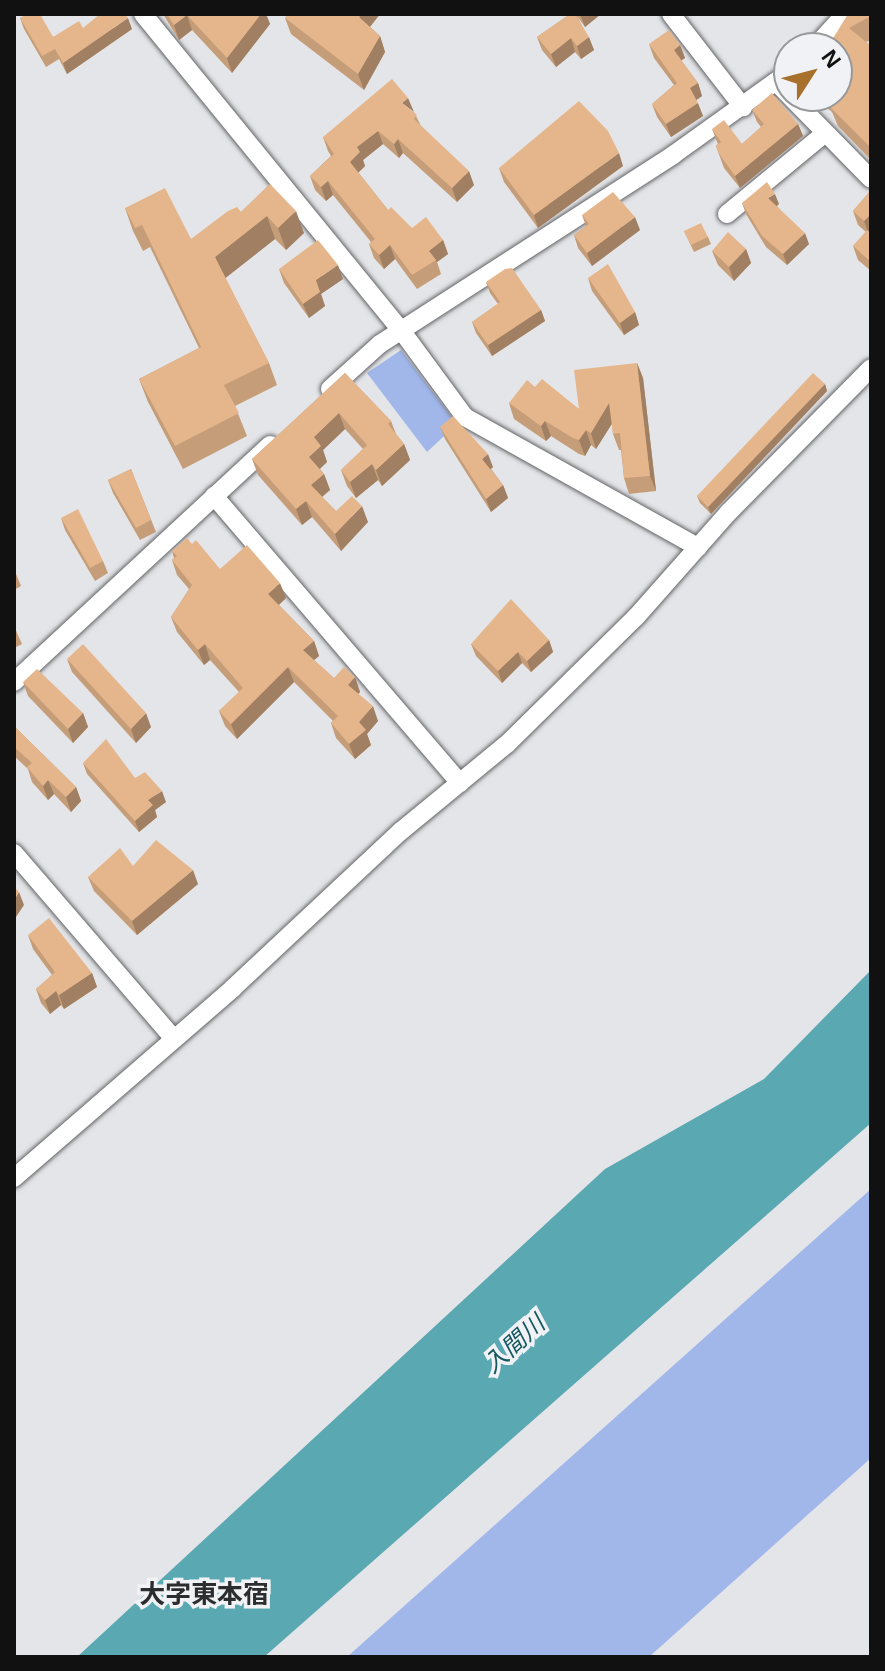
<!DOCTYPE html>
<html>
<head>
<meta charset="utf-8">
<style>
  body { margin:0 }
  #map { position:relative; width:885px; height:1671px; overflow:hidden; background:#e4e5e8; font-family:Helvetica,"Noto Sans JP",sans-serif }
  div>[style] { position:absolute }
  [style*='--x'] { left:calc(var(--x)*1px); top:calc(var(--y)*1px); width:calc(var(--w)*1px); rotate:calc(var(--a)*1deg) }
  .green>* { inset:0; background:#a1b7ea }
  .water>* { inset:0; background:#5aa8b2 }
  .roads { filter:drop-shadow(0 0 2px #626366) drop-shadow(0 0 2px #626366) }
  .street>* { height:18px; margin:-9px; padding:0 9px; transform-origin:9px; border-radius:9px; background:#fff }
  .wall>* { inset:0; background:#c59d78 }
  .shaded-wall>* { inset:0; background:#a07f62 }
  .building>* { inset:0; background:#e5b68c }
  span { translate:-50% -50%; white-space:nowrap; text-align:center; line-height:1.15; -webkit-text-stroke:7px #f1f2f5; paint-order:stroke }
  .water-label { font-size:24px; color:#165860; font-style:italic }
  .quarter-label { font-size:26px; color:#2c2d2f; font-weight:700 }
  .frame { position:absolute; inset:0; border:16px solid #111112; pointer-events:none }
  .north { position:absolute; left:773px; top:32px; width:80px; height:80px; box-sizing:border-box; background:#f1f2f5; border:2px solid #97989a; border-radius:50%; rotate:54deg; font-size:22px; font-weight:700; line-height:32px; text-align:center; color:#111112 }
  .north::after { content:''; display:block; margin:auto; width:28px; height:36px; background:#a7712c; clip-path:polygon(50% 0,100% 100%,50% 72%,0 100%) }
</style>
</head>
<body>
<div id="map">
  <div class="green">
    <i style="clip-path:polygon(401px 350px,457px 424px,427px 452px,367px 373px)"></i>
    <i style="clip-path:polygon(871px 1189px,871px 1458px,649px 1657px,347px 1657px)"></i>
  </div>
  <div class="water">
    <i style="clip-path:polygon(871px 970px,871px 1123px,264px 1657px,77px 1657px,605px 1169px,764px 1079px)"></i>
  </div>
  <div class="roads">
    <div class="street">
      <i style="--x:143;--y:14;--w:408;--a:50.8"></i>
      <i style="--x:401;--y:330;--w:108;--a:53.7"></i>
      <i style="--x:465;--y:417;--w:267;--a:29.2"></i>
      <i style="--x:671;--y:14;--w:118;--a:52.3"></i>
      <i style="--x:814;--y:48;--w:46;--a:-47.6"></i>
      <i style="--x:777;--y:83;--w:134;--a:45.6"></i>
      <i style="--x:727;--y:214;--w:124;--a:-39.5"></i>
      <i style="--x:330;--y:389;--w:67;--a:-42"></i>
      <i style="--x:380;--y:344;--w:349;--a:-32.8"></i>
      <i style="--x:673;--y:155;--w:143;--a:-35.6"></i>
      <i style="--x:214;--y:496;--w:378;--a:49.4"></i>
      <i style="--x:14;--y:682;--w:349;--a:-42.8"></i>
      <i style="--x:14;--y:853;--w:244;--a:49.3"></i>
      <i style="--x:14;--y:1178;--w:290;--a:-40.9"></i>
      <i style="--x:233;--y:988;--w:230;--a:-43.1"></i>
      <i style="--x:401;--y:831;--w:137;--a:-39.4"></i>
      <i style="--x:507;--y:744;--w:181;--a:-44.6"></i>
      <i style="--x:636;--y:617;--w:140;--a:-48.5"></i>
      <i style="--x:729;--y:512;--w:202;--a:-45.4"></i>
    </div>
  </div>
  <div class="wall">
    <i style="clip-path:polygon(163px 14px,266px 14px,270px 24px,232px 73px,192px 30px,179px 40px)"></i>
    <i style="clip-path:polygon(289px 14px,380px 14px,370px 27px,380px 36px,385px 52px,364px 90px,291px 34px,285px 18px)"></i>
    <i style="clip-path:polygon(570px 14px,601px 14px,585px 27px,577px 16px,594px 50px,581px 59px,575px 52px,556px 67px,542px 50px,537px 37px)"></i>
    <i style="clip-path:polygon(848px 14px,871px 14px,871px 40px,866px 42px,871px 46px,871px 160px,838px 126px,832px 112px,812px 96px,837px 96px)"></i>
    <i style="clip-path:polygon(20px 18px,53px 37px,83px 28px,132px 29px,67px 74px,59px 59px,46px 67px,24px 29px)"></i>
    <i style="clip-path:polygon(649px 44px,680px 45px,685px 58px,681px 60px,698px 83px,702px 96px,696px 100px,703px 116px,671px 137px,657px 117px,652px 104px,674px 85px,654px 58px)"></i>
    <i style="clip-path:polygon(752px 110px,798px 124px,803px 136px,740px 188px,724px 168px,716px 146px,718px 144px,712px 129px,742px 144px,761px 127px,757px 122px)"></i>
    <i style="clip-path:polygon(414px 112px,421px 126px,474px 185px,457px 202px,403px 153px,399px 158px,383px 144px,363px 160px,365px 166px,358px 172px,388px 210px,412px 228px,443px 240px,448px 254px,437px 262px,441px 274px,417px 289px,395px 259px,384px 269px,374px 258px,369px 244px,371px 242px,333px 195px,326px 201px,315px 190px,310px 176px,331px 156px,328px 151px,323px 137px)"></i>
    <i style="clip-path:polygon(623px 166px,538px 228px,504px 182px,499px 168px)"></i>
    <i style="clip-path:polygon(270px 184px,304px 233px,286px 250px,275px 239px,225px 278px,269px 363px,277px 385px,235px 406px,247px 436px,183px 469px,148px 402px,139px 379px,199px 348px,150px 247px,143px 251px,133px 231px,125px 208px,191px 239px,241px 212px)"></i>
    <i style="clip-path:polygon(871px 190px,871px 271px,858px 260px,853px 246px,866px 232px,858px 225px,853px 211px)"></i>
    <i style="clip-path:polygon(742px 203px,779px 204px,777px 206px,809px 244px,787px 265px,766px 247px,746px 214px)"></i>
    <i style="clip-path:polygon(582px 215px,640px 230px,592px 266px,578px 248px,574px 235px,586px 226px)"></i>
    <i style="clip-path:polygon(684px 231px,708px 237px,711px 244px,694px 252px)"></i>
    <i style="clip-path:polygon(746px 249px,751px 263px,734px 281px,718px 265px,712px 251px)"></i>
    <i style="clip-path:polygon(279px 269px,343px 279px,321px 294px,325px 306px,309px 318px,284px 283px)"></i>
    <i style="clip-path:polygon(588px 278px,635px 312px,639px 325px,624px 335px,592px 291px)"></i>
    <i style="clip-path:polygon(486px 282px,541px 310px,545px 321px,492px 356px,476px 333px,472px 322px,498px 304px,490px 293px)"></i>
    <i style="clip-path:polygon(637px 363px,643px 378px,656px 491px,629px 494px,624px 478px,621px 450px,619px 450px,613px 434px,612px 423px,596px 449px,591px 445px,585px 456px,579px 454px,551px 436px,546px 441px,514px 419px,509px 403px,535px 387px,579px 409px)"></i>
    <i style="clip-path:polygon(345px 373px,391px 421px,396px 434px,404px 444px,410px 460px,382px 486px,378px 480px,356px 498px,347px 486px,341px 470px,363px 449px,345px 429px,323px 450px,327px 462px,320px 469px,324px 474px,330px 490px,322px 497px,336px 511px,368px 522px,341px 551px,312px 517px,302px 525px,258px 475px,252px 459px)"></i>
    <i style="clip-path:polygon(825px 384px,827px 391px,711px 514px,700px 503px,697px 496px)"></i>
    <i style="clip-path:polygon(440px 427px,493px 467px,491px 469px,503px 485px,508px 498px,491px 512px,445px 439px)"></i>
    <i style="clip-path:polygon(131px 469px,156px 532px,140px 540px,113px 493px,108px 480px)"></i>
    <i style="clip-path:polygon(61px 518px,103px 561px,108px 573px,95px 581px,65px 530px)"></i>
    <i style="clip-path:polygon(172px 551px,220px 569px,286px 598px,279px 605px,314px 641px,319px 656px,314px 660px,334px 678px,355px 677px,360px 692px,358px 694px,378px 721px,367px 734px,371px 745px,355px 759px,336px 738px,331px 723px,333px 721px,294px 682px,237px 739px,225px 726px,219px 711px,239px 692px,210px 660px,204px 665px,177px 632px,171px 617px,189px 589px,177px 575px,172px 560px,174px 558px)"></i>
    <i style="clip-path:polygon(14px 569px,21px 586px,14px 590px)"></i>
    <i style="clip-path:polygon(14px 626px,22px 644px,14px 648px)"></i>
    <i style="clip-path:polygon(549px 640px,553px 652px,531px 672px,522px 663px,502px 683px,476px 656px,471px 644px)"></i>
    <i style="clip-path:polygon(67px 659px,151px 727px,136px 743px,72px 672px)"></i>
    <i style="clip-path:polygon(23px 682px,83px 713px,88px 727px,73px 743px,28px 696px)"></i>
    <i style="clip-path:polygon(14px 726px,76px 787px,81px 801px,71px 812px,54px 794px,48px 800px,32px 782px,28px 769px,14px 756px)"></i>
    <i style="clip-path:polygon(83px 763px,135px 778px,166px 802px,155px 810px,157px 817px,139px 832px,87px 774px)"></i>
    <i style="clip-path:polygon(133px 866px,198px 884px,137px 935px,94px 891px,88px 877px)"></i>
    <i style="clip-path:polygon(28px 935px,92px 973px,97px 987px,64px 1009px,61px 1005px,50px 1014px,41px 1003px,36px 989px,52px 975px,33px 949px)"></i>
  </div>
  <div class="shaded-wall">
    <i style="clip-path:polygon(261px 14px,266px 14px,270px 24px,232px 73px,227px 58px)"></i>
    <i style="clip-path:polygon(362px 14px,380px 14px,365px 33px,359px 17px)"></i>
    <i style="clip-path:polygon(580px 14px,601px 14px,585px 27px)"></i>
    <i style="clip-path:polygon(187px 15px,192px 30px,179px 40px,174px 25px)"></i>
    <i style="clip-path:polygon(128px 18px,132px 29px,67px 74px,63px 63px)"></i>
    <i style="clip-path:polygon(380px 36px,385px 52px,364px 90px,358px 74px)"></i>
    <i style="clip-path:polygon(589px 37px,594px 50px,581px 59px,577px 46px)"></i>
    <i style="clip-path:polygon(571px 38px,575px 52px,556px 67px,551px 54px)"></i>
    <i style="clip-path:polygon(680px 45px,685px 58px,678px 63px,674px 50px)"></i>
    <i style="clip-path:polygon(698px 83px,702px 96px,695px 101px,690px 88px)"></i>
    <i style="clip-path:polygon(408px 98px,414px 112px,402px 103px)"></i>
    <i style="clip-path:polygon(698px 103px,703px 116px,671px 137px,666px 124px)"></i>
    <i style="clip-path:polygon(798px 124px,803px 136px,740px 188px,735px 176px)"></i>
    <i style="clip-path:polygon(378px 131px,383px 144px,363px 160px,365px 166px,355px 176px,350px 162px,357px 147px)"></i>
    <i style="clip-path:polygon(398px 139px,403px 153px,399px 158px,394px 144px)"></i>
    <i style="clip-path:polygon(619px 153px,623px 166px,538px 228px,534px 215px)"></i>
    <i style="clip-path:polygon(469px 171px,474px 185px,457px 202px,452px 188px)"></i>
    <i style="clip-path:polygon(328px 181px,333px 195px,326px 201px,321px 187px)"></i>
    <i style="clip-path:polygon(775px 194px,779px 204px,772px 209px,768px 198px)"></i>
    <i style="clip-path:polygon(296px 211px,304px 233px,286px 250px,278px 228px)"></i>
    <i style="clip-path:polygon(871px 214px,871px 233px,869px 235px,864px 221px)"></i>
    <i style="clip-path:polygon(267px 216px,275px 239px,223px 280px,215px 257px)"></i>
    <i style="clip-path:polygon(635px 217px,640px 230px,592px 266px,587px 253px)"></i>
    <i style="clip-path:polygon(805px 233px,809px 244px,787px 265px,783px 254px)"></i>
    <i style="clip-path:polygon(443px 240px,448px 254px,437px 262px,429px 251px)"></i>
    <i style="clip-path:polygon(390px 245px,395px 259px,384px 269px,379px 255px)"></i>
    <i style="clip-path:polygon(746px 249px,751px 263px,734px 281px,729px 267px)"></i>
    <i style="clip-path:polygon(338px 265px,343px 279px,321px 294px,325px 306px,309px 318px,303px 304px,316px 280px)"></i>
    <i style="clip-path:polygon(541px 310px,545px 321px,492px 356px,488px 345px)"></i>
    <i style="clip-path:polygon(635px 312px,639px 325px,624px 335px,620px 323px)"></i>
    <i style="clip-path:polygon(637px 363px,643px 378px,656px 491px,650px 476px)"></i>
    <i style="clip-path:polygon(825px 384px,827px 391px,711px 514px,708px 507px)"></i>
    <i style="clip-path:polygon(609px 403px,615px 419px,596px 449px,591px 433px)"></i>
    <i style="clip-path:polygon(339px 413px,345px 429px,323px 450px,327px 462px,315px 473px,309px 457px,314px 437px)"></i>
    <i style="clip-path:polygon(545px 421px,551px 436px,546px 441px,541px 426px)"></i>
    <i style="clip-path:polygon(586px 430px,591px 445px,585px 456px,579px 440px)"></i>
    <i style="clip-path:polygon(404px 444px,410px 460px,382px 486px,376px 470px)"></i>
    <i style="clip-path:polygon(488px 454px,493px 467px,487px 472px,482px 459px)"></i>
    <i style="clip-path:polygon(372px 464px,378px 480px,356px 498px,350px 482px)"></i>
    <i style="clip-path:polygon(324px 474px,330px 490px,317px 501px,311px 485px)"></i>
    <i style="clip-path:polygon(503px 485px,508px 498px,491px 512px,486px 499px)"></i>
    <i style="clip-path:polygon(306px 501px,312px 517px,302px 525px,296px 509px)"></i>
    <i style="clip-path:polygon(362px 506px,368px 522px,341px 551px,335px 534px)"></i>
    <i style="clip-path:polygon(280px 583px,286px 598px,274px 609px,268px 594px)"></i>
    <i style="clip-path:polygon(549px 640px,553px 652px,531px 672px,527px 661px)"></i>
    <i style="clip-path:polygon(314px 641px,319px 656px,308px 665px,303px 650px)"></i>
    <i style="clip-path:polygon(205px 644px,210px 660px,204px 665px,198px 650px)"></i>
    <i style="clip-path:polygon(518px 652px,522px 663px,502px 683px,498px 671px)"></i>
    <i style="clip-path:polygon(288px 667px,294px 682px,237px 739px,231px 724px)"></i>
    <i style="clip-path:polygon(355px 677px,360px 692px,353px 700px,348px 685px)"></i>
    <i style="clip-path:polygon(373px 706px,378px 721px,367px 734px,371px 745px,355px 759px,349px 744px,359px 722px)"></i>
    <i style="clip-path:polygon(83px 713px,88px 727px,73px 743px,68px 729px)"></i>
    <i style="clip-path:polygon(146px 713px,151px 727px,136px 743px,131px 729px)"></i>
    <i style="clip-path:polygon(48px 780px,54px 794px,48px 800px,43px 786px)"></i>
    <i style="clip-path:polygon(76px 787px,81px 801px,71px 812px,66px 797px)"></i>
    <i style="clip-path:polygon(162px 791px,166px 802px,155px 810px,157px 817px,139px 832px,135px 821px,148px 800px)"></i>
    <i style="clip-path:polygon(193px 870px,198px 884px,137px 935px,132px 921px)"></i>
    <i style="clip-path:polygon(19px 892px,24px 905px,14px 920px,14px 900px)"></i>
    <i style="clip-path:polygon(92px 973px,97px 987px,64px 1009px,59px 995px)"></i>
    <i style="clip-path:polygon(56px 991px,61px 1005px,50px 1014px,45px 1000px)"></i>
  </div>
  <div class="building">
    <i style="clip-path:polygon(27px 14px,40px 14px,53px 37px,79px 21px,83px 28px,100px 14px,125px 14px,128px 18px,63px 63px,55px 49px,42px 56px,20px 18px)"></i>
    <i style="clip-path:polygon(167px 14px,261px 14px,227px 58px,187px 15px,174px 25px)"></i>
    <i style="clip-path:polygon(289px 14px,362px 14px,359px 17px,380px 36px,358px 74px,285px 18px)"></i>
    <i style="clip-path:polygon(570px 14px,575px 14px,589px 37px,577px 46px,571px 38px,551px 54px,537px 37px)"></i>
    <i style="clip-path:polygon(848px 14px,871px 14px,871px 16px,849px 28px,871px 46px,871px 148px,830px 107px,836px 101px,830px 96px,837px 96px,837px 48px,827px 48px)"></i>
    <i style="clip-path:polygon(669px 30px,680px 45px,674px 50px,698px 83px,690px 88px,698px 103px,666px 124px,652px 104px,677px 83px,649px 44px)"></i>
    <i style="clip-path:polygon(392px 79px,408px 98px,402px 103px,417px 115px,414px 119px,469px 171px,452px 188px,398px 139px,394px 144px,378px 131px,357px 147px,360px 152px,350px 162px,388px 210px,391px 207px,412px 228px,426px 217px,443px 240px,429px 251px,436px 260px,412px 275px,390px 245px,379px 255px,369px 244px,375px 239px,328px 181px,321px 187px,310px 176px,334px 154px,323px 137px)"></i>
    <i style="clip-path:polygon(772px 93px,798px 124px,735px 176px,720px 155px,716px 146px,721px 142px,712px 129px,724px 120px,742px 144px,764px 124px,752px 110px)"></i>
    <i style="clip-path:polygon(579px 101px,608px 131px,619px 153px,534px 215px,499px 168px)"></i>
    <i style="clip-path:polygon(767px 182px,775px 194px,768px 198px,805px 233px,783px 254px,762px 236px,742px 203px)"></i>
    <i style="clip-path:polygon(270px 184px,296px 211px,278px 228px,267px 216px,215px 257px,269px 363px,224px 385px,239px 413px,175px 446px,139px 379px,201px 347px,142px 225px,135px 228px,125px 208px,165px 188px,191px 239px,228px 211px,237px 207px,241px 212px)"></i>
    <i style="clip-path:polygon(871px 190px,871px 214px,864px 221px,853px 211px)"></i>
    <i style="clip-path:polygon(613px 192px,635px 217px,587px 253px,574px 235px,589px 224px,582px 215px)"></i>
    <i style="clip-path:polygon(701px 223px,708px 237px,691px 245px,684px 231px)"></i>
    <i style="clip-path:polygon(867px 230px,871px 233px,871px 262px,853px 246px)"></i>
    <i style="clip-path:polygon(728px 232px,746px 249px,729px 267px,712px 251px)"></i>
    <i style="clip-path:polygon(318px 240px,338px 265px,316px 280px,320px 292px,303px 304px,279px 269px)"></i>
    <i style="clip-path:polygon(608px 264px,635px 312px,620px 323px,588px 278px)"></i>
    <i style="clip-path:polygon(512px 268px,541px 310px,488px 345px,472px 322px,500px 302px,486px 282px,505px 269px)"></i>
    <i style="clip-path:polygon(637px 363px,650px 476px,624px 478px,620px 433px,613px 434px,609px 403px,591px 433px,586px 430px,579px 440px,573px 438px,545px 421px,541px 426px,509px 403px,527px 380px,535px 387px,542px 379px,579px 409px,574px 370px)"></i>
    <i style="clip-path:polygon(345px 373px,391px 421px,388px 424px,404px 444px,376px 470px,372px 464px,350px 482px,341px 470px,367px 445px,339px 413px,314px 437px,321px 446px,309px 457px,324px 474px,311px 485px,336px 511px,352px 496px,362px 506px,335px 534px,306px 501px,296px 509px,252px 459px)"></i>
    <i style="clip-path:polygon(813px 373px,825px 384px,708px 507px,697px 496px)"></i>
    <i style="clip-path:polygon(453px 416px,488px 454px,482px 459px,503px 485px,486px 499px,440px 427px)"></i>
    <i style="clip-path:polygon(131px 469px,151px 520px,136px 528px,108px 480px)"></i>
    <i style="clip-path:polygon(78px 509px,103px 561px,90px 568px,61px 518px)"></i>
    <i style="clip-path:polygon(187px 538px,192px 544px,196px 540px,220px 569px,247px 545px,280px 583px,268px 594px,314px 641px,303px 650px,334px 678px,344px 667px,355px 677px,348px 685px,373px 706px,359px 722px,366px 730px,349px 744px,331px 723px,338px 716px,288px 667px,231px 724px,219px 711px,243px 688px,205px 644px,198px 650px,171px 617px,192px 585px,172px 560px,177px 556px,172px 551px)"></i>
    <i style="clip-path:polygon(511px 599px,549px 640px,527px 661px,518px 652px,498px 671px,471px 644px)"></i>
    <i style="clip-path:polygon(83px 644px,146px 713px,131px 729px,67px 659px)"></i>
    <i style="clip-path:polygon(37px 669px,83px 713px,68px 729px,23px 682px)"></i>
    <i style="clip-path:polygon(14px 726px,76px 787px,66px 797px,48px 780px,43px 786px,27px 767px,32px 763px,14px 747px)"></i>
    <i style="clip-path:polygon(106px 739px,135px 778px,145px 772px,162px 791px,148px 800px,153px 805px,135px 821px,83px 763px)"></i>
    <i style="clip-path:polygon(156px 840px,193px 870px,132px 921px,88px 877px,120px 848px,133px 866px)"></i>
    <i style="clip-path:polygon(14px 887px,19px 892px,14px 900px)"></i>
    <i style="clip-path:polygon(49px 918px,92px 973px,59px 995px,56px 991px,45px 1000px,36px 989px,55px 972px,28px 935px)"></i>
  </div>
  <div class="water-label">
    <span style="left:514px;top:1344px;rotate:-42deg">入間川</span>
  </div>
  <div class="quarter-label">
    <span style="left:204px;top:1595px">大字東本宿</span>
  </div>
  <div class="frame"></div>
  <div class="north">N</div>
</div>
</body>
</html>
